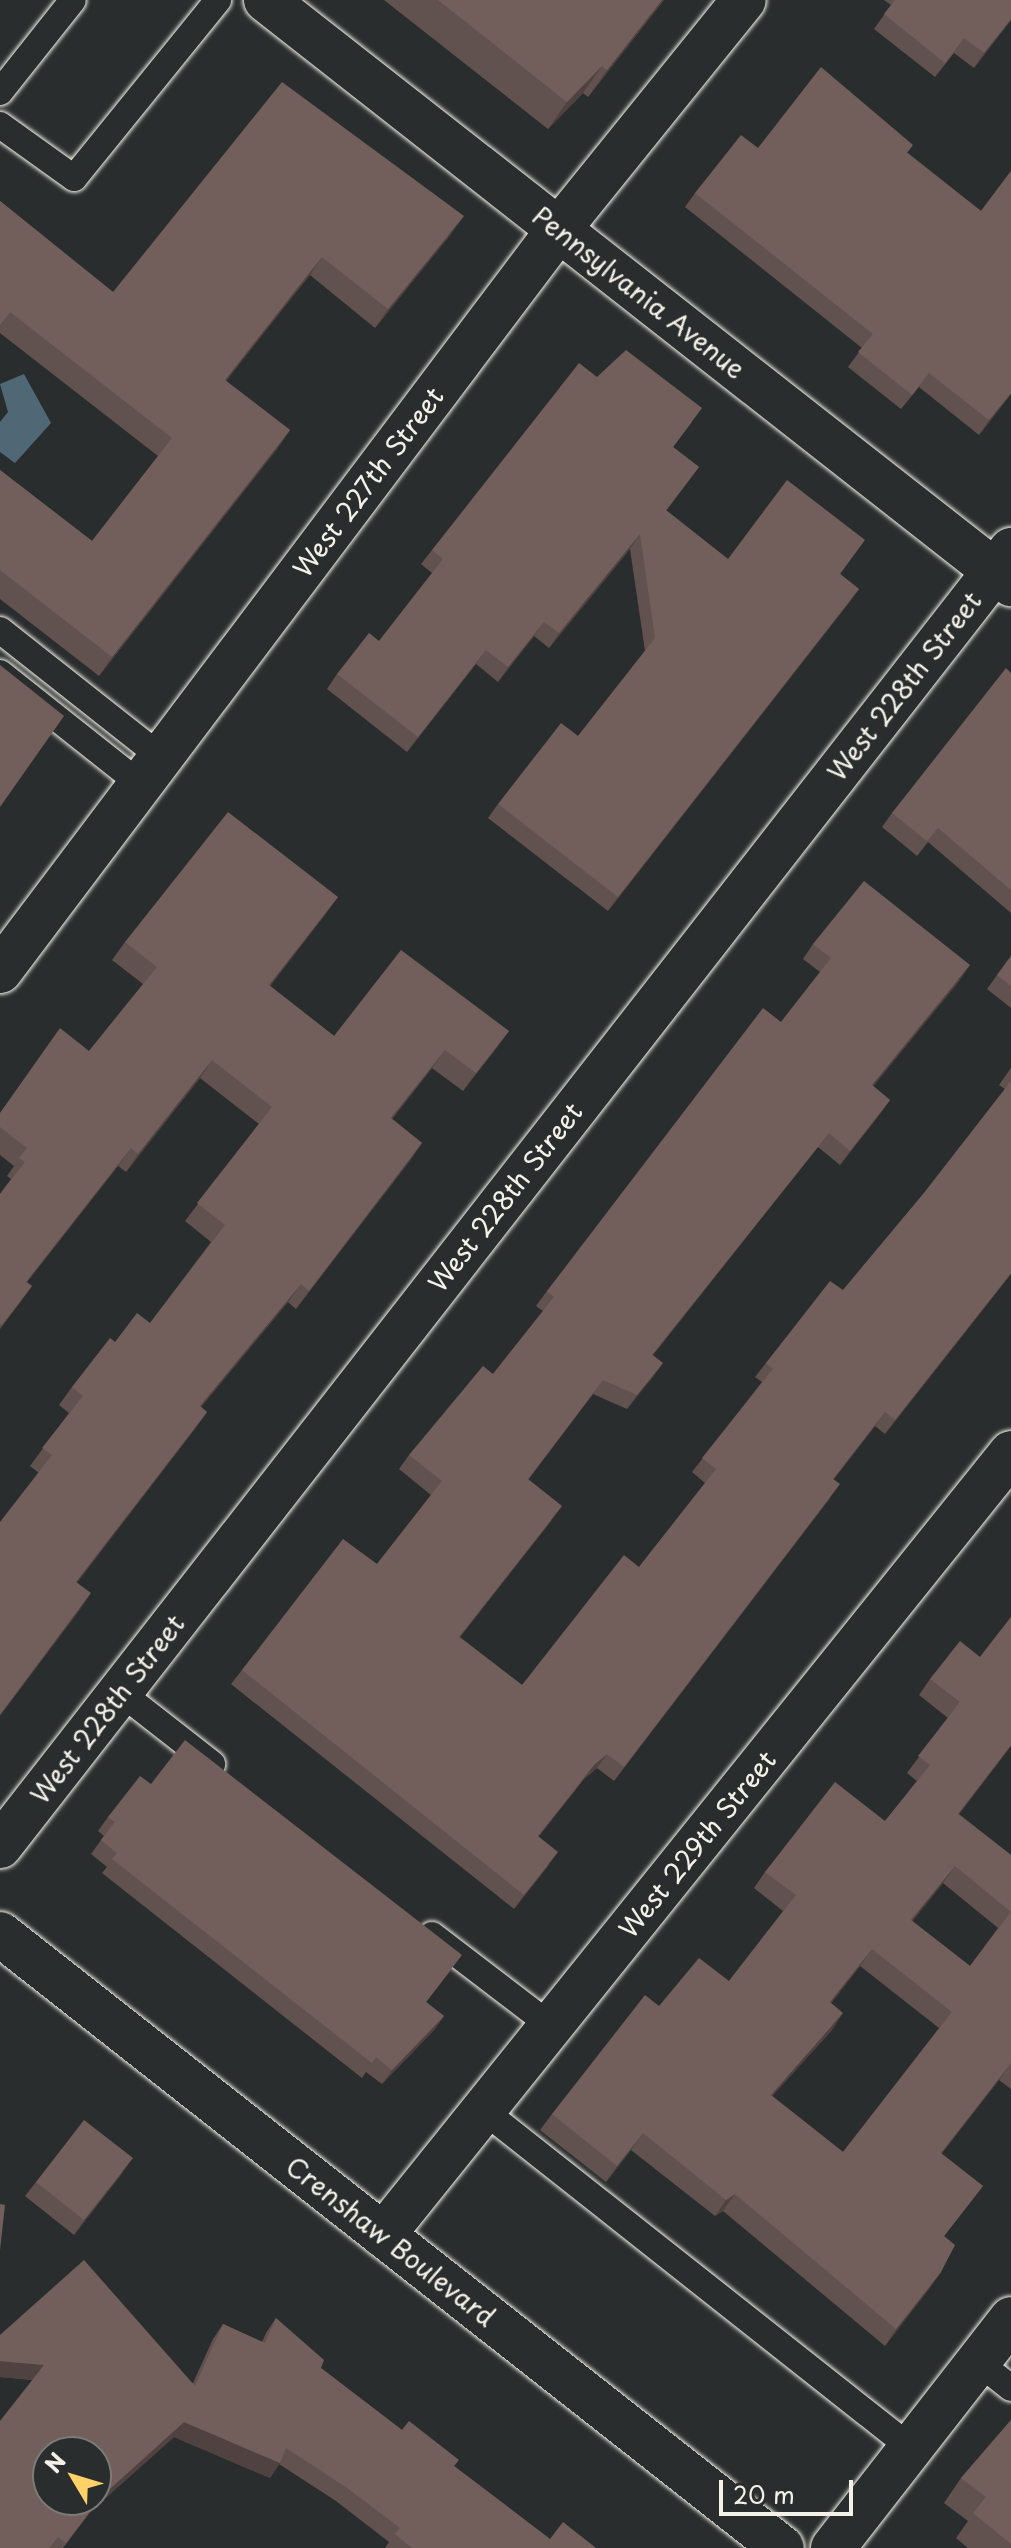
<!DOCTYPE html>
<html>
<head>
<meta charset="utf-8">
<style>
  body { margin:0 }
  #map { position:relative; width:1011px; height:2548px; overflow:hidden; background:#2a2d2e; font-family:"Playpen Sans",sans-serif }
  div>[style] { position:absolute }
  [style*='--x'] { left:calc(var(--x)*1px); top:calc(var(--y)*1px); width:calc(var(--w)*1px); rotate:calc(var(--a)*1deg) }
  .water>* { inset:0; background:#506875 }
  .roads { filter:drop-shadow(0 0 2px #f4f1e8) drop-shadow(0 0 2px #f4f1e8) }
  .lane>* { height:26px; margin:-13px; padding:0 13px; transform-origin:13px; border-radius:13px; background:#2a2d2e }
  .street>* { height:44px; margin:-22px; padding:0 22px; transform-origin:22px; border-radius:22px; background:#2a2d2e }
  .secondary>* { height:44px; margin:-22px; padding:0 22px; transform-origin:22px; border-radius:22px; background:#2a2d2e }
  .primary>* { height:44px; margin:-22px; padding:0 22px; transform-origin:22px; border-radius:22px; background:#2a2d2e }
  .wall>* { inset:0; background:#62524f }
  .shaded-wall>* { inset:0; background:#504240 }
  .building>* { inset:0; background:#725f5c }
  span { translate:-50% -50%; white-space:nowrap; text-align:center; line-height:1.15; -webkit-text-stroke:8px #2a2d2e; paint-order:stroke }
  .street-label { font-size:26px; color:#f4f1e8 }
  .north { position:absolute; left:32px; top:2436px; width:80px; height:80px; box-sizing:border-box; background:#2a2d2e; border:2px solid #7b7b78; border-radius:50%; rotate:308deg; font-size:22px; font-weight:700; line-height:32px; text-align:center; color:#f4f1e8 }
  .north::after { content:''; display:block; margin:auto; width:28px; height:36px; background:#ffd166; clip-path:polygon(50% 0,100% 100%,50% 72%,0 100%) }
  .scale { position:absolute; left:719px; top:2480px; width:134px; height:36px; box-sizing:border-box; border:4px solid #f4f1e8; border-top:0; padding-left:10px; font-size:24px; line-height:28px; white-space:nowrap; color:#f4f1e8; -webkit-text-stroke:6px #2a2d2e; paint-order:stroke }
</style>
</head>
<body>
<div id="map">
  <div class="water">
    <i style="clip-path:polygon(24px 374px,51px 423px,15px 463px,0 452px,0 422px,8px 412px,0 384px)"></i>
  </div>
  <div class="roads">
    <div class="lane">
      <i style="--x:0;--y:92;--w:117;--a:-51.6"></i>
      <i style="--x:0;--y:125;--w:91;--a:35.6"></i>
      <i style="--x:74;--y:178;--w:229;--a:-51"></i>
      <i style="--x:0;--y:630;--w:205;--a:38.3"></i>
      <i style="--x:0;--y:673;--w:179;--a:38.4"></i>
      <i style="--x:120;--y:1692;--w:117;--a:38"></i>
      <i style="--x:432;--y:1935;--w:150;--a:37.4"></i>
      <i style="--x:483;--y:2110;--w:545;--a:38.3"></i>
      <i style="--x:978;--y:2362;--w:42;--a:38.2"></i>
    </div>
    <div class="street">
      <i style="--x:0;--y:971;--w:929;--a:-53.01"></i>
      <i style="--x:559;--y:229;--w:294;--a:-51.1"></i>
      <i style="--x:0;--y:1846;--w:1644;--a:-52.04"></i>
      <i style="--x:383;--y:2235;--w:1003;--a:-51.23"></i>
      <i style="--x:833;--y:2548;--w:290;--a:-52.1"></i>
    </div>
    <div class="secondary">
      <i style="--x:266;--y:0;--w:947;--a:38.09"></i>
    </div>
    <div class="primary">
      <i style="--x:0;--y:1934;--w:994;--a:38.14"></i>
    </div>
  </div>
  <div class="wall">
    <i style="clip-path:polygon(384px 0,664px 0,588px 97px,583px 93px,548px 129px)"></i>
    <i style="clip-path:polygon(884px 0,1011px 0,1011px 20px,974px 68px,954px 53px,935px 77px,874px 29px,891px 5px)"></i>
    <i style="clip-path:polygon(758px 148px,908px 153px,981px 211px,1011px 171px,1011px 394px,979px 435px,919px 387px,901px 409px,848px 367px,862px 348px,685px 207px,695px 193px)"></i>
    <i style="clip-path:polygon(0 201px,113px 292px,451px 234px,375px 328px,310px 275px,285px 306px,226px 381px,290px 430px,277px 449px,99px 676px,0 599px,0 470px,92px 541px,158px 456px,0 333px)"></i>
    <i style="clip-path:polygon(597px 377px,692px 422px,673px 447px,699px 467px,666px 511px,728px 559px,840px 574px,859px 589px,608px 911px,488px 818px,498px 804px,578px 736px,645px 651px,630px 549px,549px 648px,534px 636px,498px 682px,476px 664px,407px 752px,327px 689px,337px 674px,379px 641px,432px 573px,421px 564px,432px 550px)"></i>
    <i style="clip-path:polygon(1011px 673px,1011px 913px,928px 842px,917px 856px,882px 827px,892px 813px)"></i>
    <i style="clip-path:polygon(338px 897px,270px 986px,334px 1036px,509px 1031px,463px 1091px,432px 1068px,392px 1119px,422px 1143px,296px 1309px,288px 1302px,201px 1407px,207px 1412px,194px 1430px,77px 1582px,79px 1611px,39px 1473px,30px 1466px,69px 1413px,59px 1405px,72px 1387px,115px 1342px,150px 1323px,211px 1242px,185px 1221px,259px 1124px,200px 1078px,126px 1172px,118px 1166px,27px 1282px,32px 1286px,0 1329px,0 1194px,11px 1179px,7px 1176px,14px 1166px,0 1155px,0 1113px,89px 1051px,143px 984px,112px 960px,125px 942px)"></i>
    <i style="clip-path:polygon(813px 944px,960px 980px,873px 1086px,890px 1100px,880px 1114px,840px 1165px,818px 1147px,653px 1355px,663px 1363px,627px 1409px,593px 1394px,528px 1480px,551px 1521px,460px 1637px,522px 1685px,639px 1567px,705px 1483px,692px 1472px,762px 1382px,755px 1377px,766px 1363px,843px 1290px,924px 1193px,1005px 1089px,999px 1085px,1011px 1068px,1011px 1274px,885px 1434px,875px 1426px,834px 1479px,830px 1498px,614px 1781px,597px 1768px,584px 1779px,538px 1837px,548px 1866px,514px 1909px,231px 1684px,242px 1670px,377px 1564px,431px 1495px,399px 1469px,409px 1455px,493px 1374px,543px 1311px,536px 1306px,547px 1291px,781px 1022px,820px 972px,803px 959px)"></i>
    <i style="clip-path:polygon(1011px 956px,1011px 1008px,987px 989px)"></i>
    <i style="clip-path:polygon(evenodd,1011px 1617px,1011px 1746px,959px 1814px,1011px 1855px,1011px 2089px,999px 2080px,941px 2154px,983px 2186px,944px 2236px,941px 2272px,885px 2346px,723px 2211px,715px 2216px,631px 2150px,606px 2182px,540px 2130px,552px 2114px,659px 2006px,729px 1981px,783px 1911px,754px 1888px,765px 1872px,885px 1821px,917px 1781px,907px 1773px,948px 1718px,919px 1695px,930px 1679px,980px 1657px,1011px 1617px,943px 1883px,998px 1928px,970px 1966px,912px 1921px,943px 1883px,1011px 1617px,860px 1966px,939px 2028px,843px 2152px,772px 2096px,832px 2030px,831px 2003px,860px 1966px)"></i>
    <i style="clip-path:polygon(151px 1784px,451px 1970px,426px 2002px,444px 2016px,434px 2030px,382px 2084px,366px 2072px,362px 2078px,102px 1873px,107px 1867px,91px 1854px,104px 1836px,98px 1831px,108px 1817px)"></i>
    <i style="clip-path:polygon(123px 2172px,74px 2235px,25px 2196px,36px 2182px)"></i>
    <i style="clip-path:polygon(276px 2318px,321px 2368px,402px 2430px,454px 2466px,550px 2539px,596px 2548px,385px 2548px,389px 2542px,336px 2501px,279px 2464px,270px 2478px,174px 2437px,91px 2511px,63px 2548px,0 2548px,32px 2380px,0 2377px,0 2335px,193px 2383px,213px 2339px,223px 2324px,262px 2342px,266px 2333px)"></i>
    <i style="clip-path:polygon(1011px 2420px,1011px 2548px,968px 2548px,956px 2538px,968px 2521px,944px 2503px,961px 2478px)"></i>
  </div>
  <div class="shaded-wall">
    <i style="clip-path:polygon(662px 0,664px 0,588px 97px,607px 70px)"></i>
    <i style="clip-path:polygon(1011px 19px,1011px 20px,974px 68px,984px 53px)"></i>
    <i style="clip-path:polygon(602px 66px,583px 93px,548px 129px,567px 102px)"></i>
    <i style="clip-path:polygon(464px 216px,451px 234px,375px 328px,388px 309px)"></i>
    <i style="clip-path:polygon(322px 257px,310px 275px,212px 398px,225px 380px)"></i>
    <i style="clip-path:polygon(1011px 393px,1011px 394px,979px 435px,989px 420px)"></i>
    <i style="clip-path:polygon(290px 430px,277px 449px,99px 676px,112px 657px)"></i>
    <i style="clip-path:polygon(640px 534px,630px 549px,549px 648px,559px 633px)"></i>
    <i style="clip-path:polygon(859px 589px,849px 603px,608px 911px,618px 897px)"></i>
    <i style="clip-path:polygon(544px 622px,534px 636px,498px 682px,508px 667px)"></i>
    <i style="clip-path:polygon(486px 650px,476px 664px,407px 752px,418px 737px)"></i>
    <i style="clip-path:polygon(338px 897px,325px 915px,257px 1003px,269px 985px)"></i>
    <i style="clip-path:polygon(970px 965px,960px 980px,862px 1100px,872px 1085px)"></i>
    <i style="clip-path:polygon(509px 1031px,496px 1049px,463px 1091px,476px 1073px)"></i>
    <i style="clip-path:polygon(445px 1050px,432px 1068px,379px 1136px,391px 1118px)"></i>
    <i style="clip-path:polygon(212px 1060px,200px 1078px,126px 1172px,138px 1154px)"></i>
    <i style="clip-path:polygon(890px 1100px,880px 1114px,840px 1165px,850px 1151px)"></i>
    <i style="clip-path:polygon(829px 1133px,818px 1147px,642px 1369px,652px 1355px)"></i>
    <i style="clip-path:polygon(422px 1143px,410px 1161px,296px 1309px,309px 1291px)"></i>
    <i style="clip-path:polygon(131px 1148px,118px 1166px,13px 1300px,26px 1282px)"></i>
    <i style="clip-path:polygon(1011px 1273px,1011px 1274px,885px 1434px,895px 1420px)"></i>
    <i style="clip-path:polygon(301px 1284px,288px 1302px,187px 1424px,200px 1406px)"></i>
    <i style="clip-path:polygon(32px 1286px,19px 1304px,0 1329px,2px 1325px)"></i>
    <i style="clip-path:polygon(663px 1363px,653px 1377px,627px 1409px,637px 1395px)"></i>
    <i style="clip-path:polygon(207px 1412px,194px 1430px,64px 1600px,76px 1582px)"></i>
    <i style="clip-path:polygon(885px 1412px,875px 1426px,823px 1493px,833px 1479px)"></i>
    <i style="clip-path:polygon(840px 1484px,830px 1498px,614px 1781px,624px 1767px)"></i>
    <i style="clip-path:polygon(562px 1506px,551px 1521px,449px 1651px,459px 1637px)"></i>
    <i style="clip-path:polygon(91px 1593px,79px 1611px,0 1716px,0 1715px)"></i>
    <i style="clip-path:polygon(1011px 1745px,1011px 1746px,947px 1830px,958px 1814px)"></i>
    <i style="clip-path:polygon(607px 1754px,597px 1768px,584px 1779px,528px 1851px,594px 1765px)"></i>
    <i style="clip-path:polygon(558px 1852px,548px 1866px,514px 1909px,524px 1895px)"></i>
    <i style="clip-path:polygon(955px 1866px,943px 1883px,900px 1937px,911px 1920px)"></i>
    <i style="clip-path:polygon(872px 1949px,860px 1966px,819px 2019px,830px 2002px)"></i>
    <i style="clip-path:polygon(843px 2013px,832px 2030px,759px 2111px,771px 2095px)"></i>
    <i style="clip-path:polygon(444px 2016px,434px 2030px,382px 2084px,392px 2070px)"></i>
    <i style="clip-path:polygon(1011px 2063px,999px 2080px,929px 2170px,941px 2153px)"></i>
    <i style="clip-path:polygon(643px 2133px,631px 2150px,606px 2182px,617px 2166px)"></i>
    <i style="clip-path:polygon(133px 2158px,123px 2172px,74px 2235px,84px 2220px)"></i>
    <i style="clip-path:polygon(735px 2194px,723px 2211px,715px 2216px,726px 2200px)"></i>
    <i style="clip-path:polygon(941px 2272px,930px 2288px,885px 2346px,896px 2329px)"></i>
    <i style="clip-path:polygon(0 2361px,44px 2365px,34px 2380px,0 2377px)"></i>
    <i style="clip-path:polygon(184px 2422px,280px 2463px,270px 2478px,174px 2437px,91px 2511px,62px 2548px,102px 2496px)"></i>
  </div>
  <div class="building">
    <i style="clip-path:polygon(438px 0,662px 0,607px 70px,602px 66px,567px 102px)"></i>
    <i style="clip-path:polygon(895px 0,1011px 0,1011px 19px,984px 53px,964px 38px,945px 63px,884px 14px)"></i>
    <i style="clip-path:polygon(821px 67px,913px 145px,907px 153px,981px 211px,1011px 171px,1011px 393px,989px 420px,929px 373px,912px 395px,858px 352px,873px 334px,695px 193px,741px 135px,758px 148px)"></i>
    <i style="clip-path:polygon(282px 82px,464px 216px,388px 309px,322px 257px,298px 287px,225px 380px,290px 430px,112px 657px,0 570px,0 470px,92px 541px,172px 438px,10px 312px,0 325px,0 201px,113px 292px)"></i>
    <i style="clip-path:polygon(626px 350px,702px 408px,673px 447px,699px 467px,666px 510px,728px 559px,787px 480px,865px 540px,840px 574px,859px 589px,618px 897px,498px 804px,561px 723px,578px 736px,655px 638px,640px 534px,559px 633px,544px 622px,508px 667px,486px 650px,418px 737px,337px 674px,369px 633px,379px 641px,443px 559px,432px 550px,579px 363px,597px 377px)"></i>
    <i style="clip-path:polygon(0 665px,64px 716px,0 807px)"></i>
    <i style="clip-path:polygon(1006px 668px,1011px 673px,1011px 890px,938px 828px,927px 841px,892px 813px)"></i>
    <i style="clip-path:polygon(228px 812px,338px 897px,269px 985px,334px 1036px,401px 950px,509px 1031px,476px 1073px,445px 1050px,391px 1118px,422px 1143px,309px 1291px,301px 1284px,200px 1406px,207px 1412px,76px 1582px,91px 1593px,0 1715px,0 1522px,52px 1455px,42px 1448px,83px 1396px,72px 1387px,110px 1338px,115px 1342px,137px 1313px,150px 1323px,225px 1225px,197px 1203px,272px 1107px,212px 1060px,138px 1154px,131px 1148px,26px 1282px,32px 1286px,2px 1325px,0 1324px,0 1194px,25px 1162px,19px 1158px,27px 1148px,0 1127px,0 1113px,60px 1028px,89px 1051px,157px 967px,125px 942px)"></i>
    <i style="clip-path:polygon(864px 881px,970px 965px,872px 1085px,890px 1100px,850px 1151px,829px 1133px,652px 1355px,663px 1363px,637px 1395px,603px 1380px,528px 1479px,562px 1506px,459px 1637px,522px 1685px,624px 1555px,639px 1567px,716px 1469px,702px 1458px,773px 1369px,766px 1363px,830px 1281px,843px 1290px,924px 1193px,1011px 1081px,1011px 1273px,895px 1420px,885px 1412px,833px 1479px,840px 1484px,624px 1767px,607px 1754px,594px 1765px,538px 1836px,558px 1852px,524px 1895px,242px 1670px,343px 1539px,377px 1564px,442px 1481px,409px 1455px,483px 1366px,493px 1374px,554px 1297px,547px 1291px,763px 1008px,781px 1022px,831px 958px,813px 944px)"></i>
    <i style="clip-path:polygon(1011px 956px,1011px 986px,997px 975px)"></i>
    <i style="clip-path:polygon(evenodd,1011px 1617px,1011px 1745px,958px 1814px,1011px 1855px,1011px 2063px,941px 2153px,983px 2186px,944px 2236px,955px 2245px,941px 2272px,896px 2329px,735px 2194px,726px 2200px,643px 2133px,617px 2166px,552px 2114px,645px 1995px,659px 2006px,699px 1958px,729px 1981px,796px 1895px,765px 1872px,835px 1782px,885px 1821px,930px 1765px,918px 1756px,960px 1702px,930px 1679px,960px 1641px,980px 1657px,1011px 1617px,955px 1866px,1011px 1912px,970px 1966px,911px 1920px,955px 1866px,1011px 1617px,872px 1949px,952px 2012px,843px 2152px,771px 2095px,843px 2013px,830px 2002px,872px 1949px)"></i>
    <i style="clip-path:polygon(185px 1740px,462px 1955px,426px 2002px,444px 2016px,392px 2070px,376px 2057px,372px 2063px,112px 1859px,117px 1853px,101px 1840px,115px 1822px,108px 1817px,140px 1776px,151px 1784px)"></i>
    <i style="clip-path:polygon(84px 2120px,133px 2158px,84px 2220px,36px 2182px)"></i>
    <i style="clip-path:polygon(0 2204px,5px 2205px,0 2250px)"></i>
    <i style="clip-path:polygon(evenodd,84px 2260px,195px 2386px,223px 2324px,265px 2343px,276px 2318px,324px 2360px,321px 2368px,402px 2430px,409px 2421px,459px 2460px,454px 2466px,550px 2539px,563px 2522px,596px 2548px,412px 2548px,395px 2534px,400px 2528px,346px 2487px,286px 2448px,280px 2463px,184px 2422px,102px 2496px,66px 2543px,58px 2537px,49px 2548px,0 2548px,0 2421px,44px 2365px,0 2361px,0 2335px,84px 2260px,48px 2452px,96px 2452px,96px 2500px,48px 2500px,48px 2452px)"></i>
    <i style="clip-path:polygon(1011px 2420px,1011px 2544px,973px 2513px,986px 2497px,961px 2478px)"></i>
  </div>
  <div class="street-label">
    <span style="left:639px;top:292px;rotate:38deg">Pennsylvania Avenue</span>
    <span style="left:368px;top:482px;rotate:-53deg">West 227th Street</span>
    <span style="left:904px;top:686px;rotate:-52deg">West 228th Street</span>
    <span style="left:505px;top:1197px;rotate:-52deg">West 228th Street</span>
    <span style="left:107px;top:1709px;rotate:-52deg">West 228th Street</span>
    <span style="left:697px;top:1844px;rotate:-51deg">West 229th Street</span>
    <span style="left:391px;top:2241px;rotate:38deg">Crenshaw Boulevard</span>
  </div>
  <div class="north">N</div>
  <div class="scale">20 m</div>
</div>
</body>
</html>
